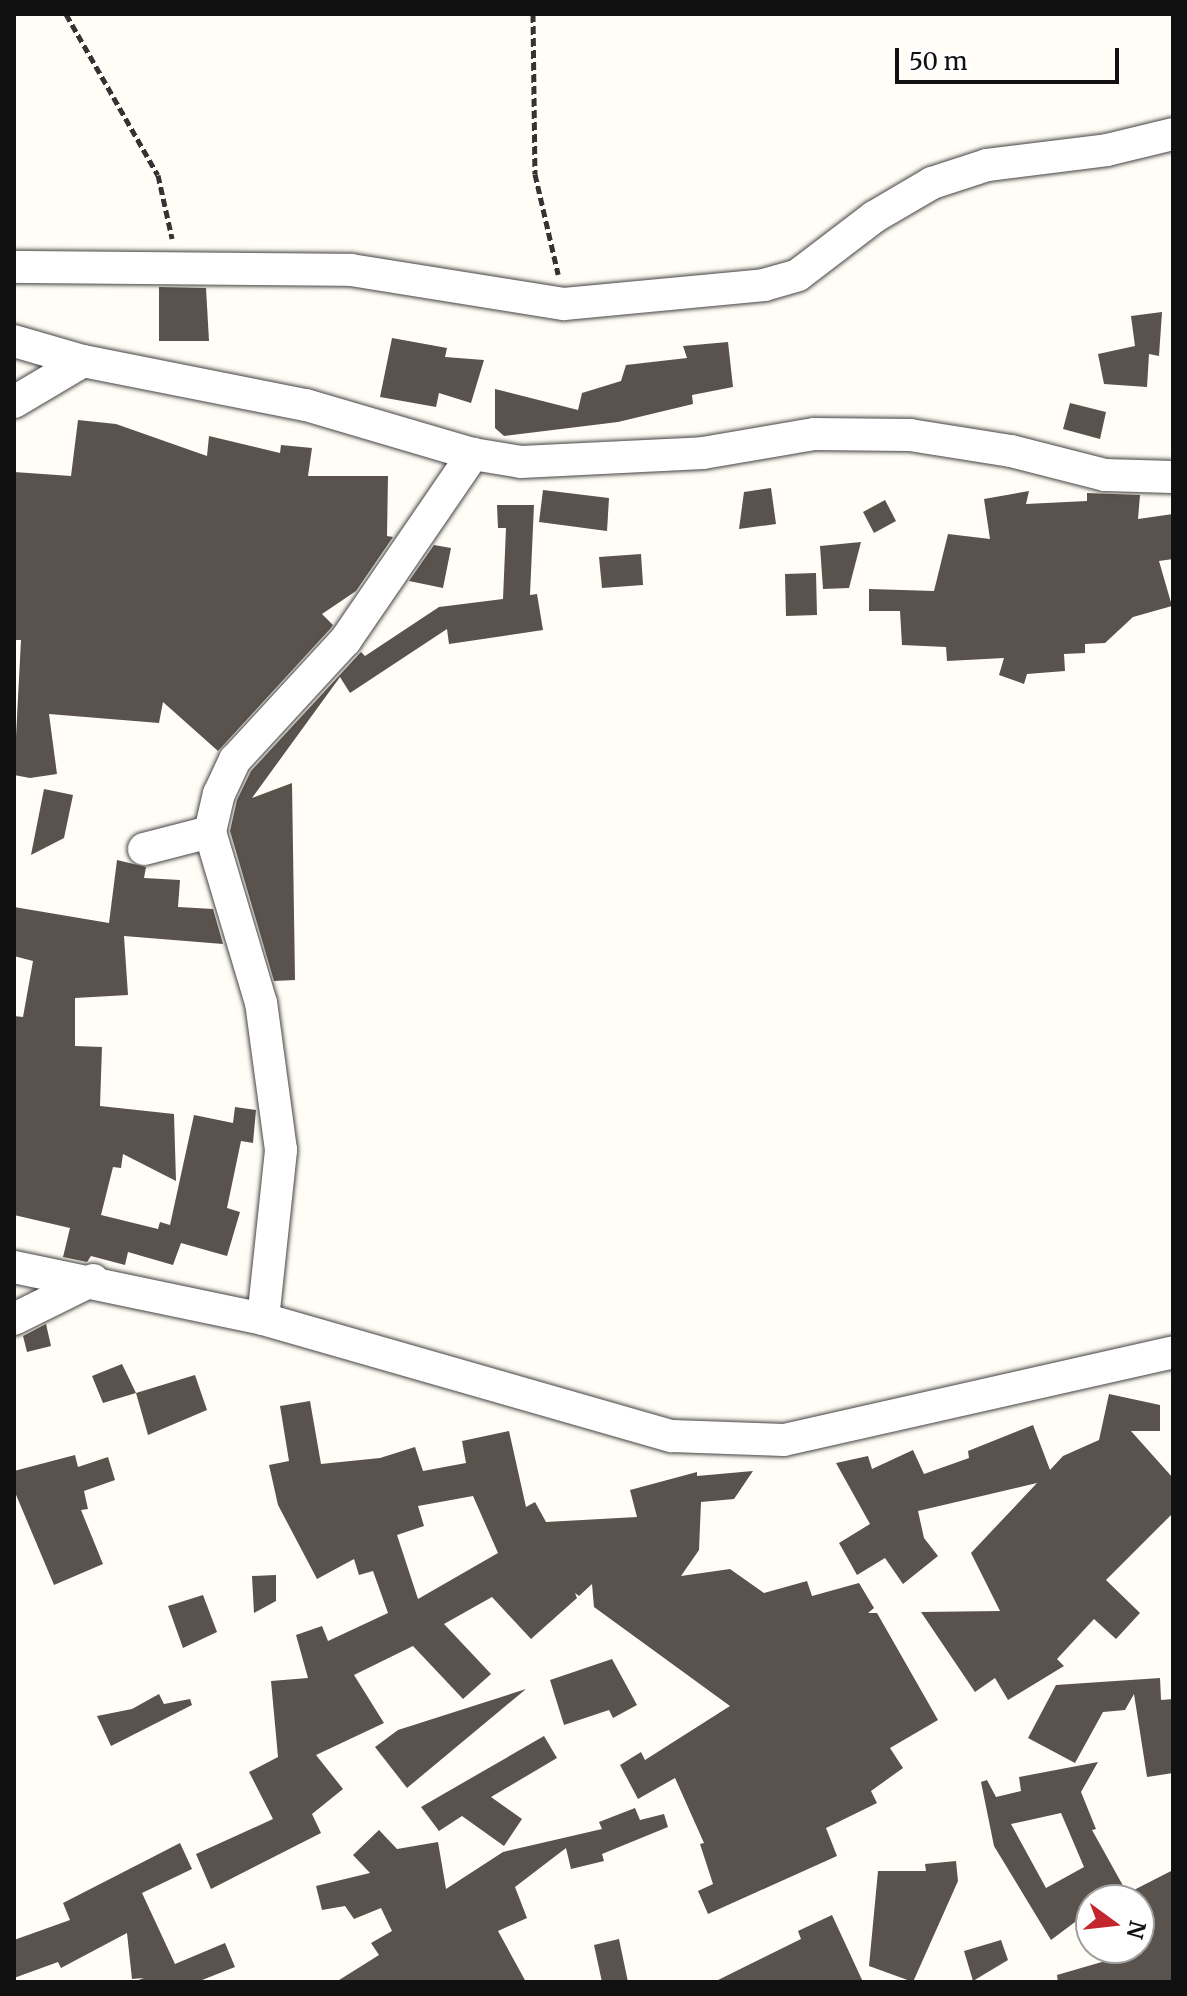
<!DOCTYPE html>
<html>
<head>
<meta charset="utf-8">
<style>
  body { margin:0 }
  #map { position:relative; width:1187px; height:1996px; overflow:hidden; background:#fffdf5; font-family:Merriweather,serif }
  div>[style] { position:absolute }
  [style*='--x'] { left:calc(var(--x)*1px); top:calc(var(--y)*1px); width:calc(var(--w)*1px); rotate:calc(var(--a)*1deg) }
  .building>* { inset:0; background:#5a524d }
  .path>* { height:5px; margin-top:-2.5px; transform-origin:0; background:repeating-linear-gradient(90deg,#333 0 8px,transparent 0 12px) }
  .roads { filter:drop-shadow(0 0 2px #444) drop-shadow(0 0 2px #444) }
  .street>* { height:32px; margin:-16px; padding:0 16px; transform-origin:16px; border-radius:16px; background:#fff }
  span { translate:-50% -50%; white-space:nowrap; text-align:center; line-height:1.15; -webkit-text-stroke:8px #fff; paint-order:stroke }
  .frame { position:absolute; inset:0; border:16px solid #111; pointer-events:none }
  .north { position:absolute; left:1075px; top:1884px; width:80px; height:80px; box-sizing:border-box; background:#fff; border:2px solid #a0a0a0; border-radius:50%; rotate:105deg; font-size:22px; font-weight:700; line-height:32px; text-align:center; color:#111 }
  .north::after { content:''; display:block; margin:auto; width:28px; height:36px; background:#c4262e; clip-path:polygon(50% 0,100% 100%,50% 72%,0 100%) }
  .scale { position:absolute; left:895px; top:48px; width:224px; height:36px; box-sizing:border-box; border:4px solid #111; border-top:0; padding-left:10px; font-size:24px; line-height:28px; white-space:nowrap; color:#111; -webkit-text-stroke:6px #fff; paint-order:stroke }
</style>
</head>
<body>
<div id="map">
  <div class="building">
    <i style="clip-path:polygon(159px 287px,206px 288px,209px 341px,159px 341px)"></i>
    <i style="clip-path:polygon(1162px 312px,1159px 356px,1149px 354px,1147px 387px,1104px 384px,1098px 354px,1135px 346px,1131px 316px)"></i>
    <i style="clip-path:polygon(392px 338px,447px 348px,445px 357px,484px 360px,471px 403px,439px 393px,436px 407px,380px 397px)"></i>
    <i style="clip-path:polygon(728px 342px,733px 387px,692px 395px,693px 404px,618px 422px,504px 436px,495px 428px,495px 389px,578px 410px,582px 393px,621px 381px,626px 365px,687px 358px,683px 346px)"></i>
    <i style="clip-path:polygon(1070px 403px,1106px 412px,1100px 439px,1063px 429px)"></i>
    <i style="clip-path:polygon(78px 420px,116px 424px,207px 456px,209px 436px,280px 453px,281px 445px,312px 448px,308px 476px,388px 476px,387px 536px,393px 537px,356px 591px,322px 614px,333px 625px,330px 629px,218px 751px,163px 702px,159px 723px,49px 714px,57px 774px,30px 778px,14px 775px,21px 640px,14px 640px,14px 472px,71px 476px)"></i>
    <i style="clip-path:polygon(771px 488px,776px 524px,739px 529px,744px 492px)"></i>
    <i style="clip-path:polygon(543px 490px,609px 498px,607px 531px,539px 522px)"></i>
    <i style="clip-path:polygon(1029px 491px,1026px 504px,1087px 501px,1087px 493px,1140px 495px,1138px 519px,1173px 514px,1173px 559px,1159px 561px,1172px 606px,1133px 617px,1105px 643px,1085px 644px,1085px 653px,1064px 654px,1065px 671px,1027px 674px,1024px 684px,999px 675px,1004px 658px,947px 661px,946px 647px,902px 645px,900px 611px,869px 611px,869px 589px,934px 591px,948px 534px,990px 539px,984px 499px)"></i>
    <i style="clip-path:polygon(885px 500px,896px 521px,874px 533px,863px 512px)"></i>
    <i style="clip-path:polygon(497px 505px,534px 505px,530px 595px,537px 594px,543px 630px,449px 644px,447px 629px,350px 693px,340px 677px,252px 798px,292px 783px,295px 980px,274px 981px,230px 831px,237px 800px,251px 771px,361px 652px,365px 656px,439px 607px,503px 599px,506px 528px,498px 528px)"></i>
    <i style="clip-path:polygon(861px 542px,849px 588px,823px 589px,820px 546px)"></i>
    <i style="clip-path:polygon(434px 545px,451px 548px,443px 588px,409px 581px)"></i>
    <i style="clip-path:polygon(641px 554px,643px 585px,602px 588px,599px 557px)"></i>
    <i style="clip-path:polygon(816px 573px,817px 615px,786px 616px,785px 574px)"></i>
    <i style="clip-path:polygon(44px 789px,73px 795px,64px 838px,31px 855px)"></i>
    <i style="clip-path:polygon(117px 860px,146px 867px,144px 878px,180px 880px,178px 907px,213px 909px,223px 944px,124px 936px,128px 995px,75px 998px,75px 1046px,102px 1047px,100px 1106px,174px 1114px,176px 1181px,123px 1154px,121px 1168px,113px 1167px,101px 1215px,158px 1229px,160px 1222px,170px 1225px,194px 1115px,233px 1123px,235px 1107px,256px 1110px,253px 1143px,241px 1141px,227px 1208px,240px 1212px,227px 1256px,181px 1243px,173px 1265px,128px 1252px,125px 1265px,91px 1256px,87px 1262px,63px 1257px,70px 1228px,14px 1215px,14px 1016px,23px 1017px,33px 961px,14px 956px,14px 907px,109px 923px)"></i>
    <i style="clip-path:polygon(46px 1324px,51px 1346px,27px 1352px,23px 1336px)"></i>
    <i style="clip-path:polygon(122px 1364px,136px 1393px,103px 1403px,92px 1376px)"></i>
    <i style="clip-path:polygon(195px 1375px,207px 1410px,148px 1435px,136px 1393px)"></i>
    <i style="clip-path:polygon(1109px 1394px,1160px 1405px,1160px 1431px,1131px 1431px,1173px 1478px,1173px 1513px,1106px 1580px,1140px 1613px,1116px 1639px,1094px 1619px,1057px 1659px,1064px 1666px,1008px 1700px,995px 1678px,975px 1692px,921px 1612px,1000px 1611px,971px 1553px,1037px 1483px,918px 1511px,924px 1538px,938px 1556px,903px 1584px,885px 1558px,857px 1575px,839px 1543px,870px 1524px,836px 1463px,868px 1456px,872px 1469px,913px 1450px,924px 1474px,969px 1458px,968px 1451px,1033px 1425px,1050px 1470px,1063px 1456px,1099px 1440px)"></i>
    <i style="clip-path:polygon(evenodd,310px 1401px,321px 1464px,380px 1458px,415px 1447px,423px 1471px,466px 1463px,462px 1441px,509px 1431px,526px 1507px,535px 1502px,546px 1522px,637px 1517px,630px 1490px,697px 1472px,697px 1476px,753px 1471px,734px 1499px,701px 1502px,699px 1550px,681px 1576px,730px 1569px,764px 1593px,807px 1581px,812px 1596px,859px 1583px,874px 1608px,868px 1613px,877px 1613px,938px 1720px,890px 1748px,903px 1768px,871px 1791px,877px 1803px,826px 1828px,837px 1856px,708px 1914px,698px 1891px,713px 1884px,700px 1844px,704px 1843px,675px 1778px,638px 1799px,620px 1765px,641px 1752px,645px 1760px,730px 1706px,594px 1607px,592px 1584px,579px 1596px,575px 1593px,577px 1598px,531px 1639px,492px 1597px,444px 1624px,491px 1674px,463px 1699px,413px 1646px,354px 1675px,384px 1723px,316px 1755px,343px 1789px,312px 1814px,321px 1833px,211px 1889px,196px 1854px,273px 1819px,249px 1772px,278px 1757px,271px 1681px,308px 1678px,296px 1635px,322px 1626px,328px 1641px,388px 1613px,373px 1571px,359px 1575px,354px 1559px,317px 1579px,278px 1505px,269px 1465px,289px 1461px,280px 1406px,310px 1401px,473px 1496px,498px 1553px,418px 1599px,397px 1535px,424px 1526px,418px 1506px,473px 1496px)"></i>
    <i style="clip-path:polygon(75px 1455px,78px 1467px,108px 1457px,115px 1480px,84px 1491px,88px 1509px,81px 1510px,103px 1564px,54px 1585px,14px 1490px,14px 1471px)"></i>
    <i style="clip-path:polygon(276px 1575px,276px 1601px,254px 1613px,252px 1576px)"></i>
    <i style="clip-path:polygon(203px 1595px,217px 1632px,183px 1648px,168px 1606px)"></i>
    <i style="clip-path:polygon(612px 1659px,637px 1705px,613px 1718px,609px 1710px,564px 1725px,550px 1680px)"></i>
    <i style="clip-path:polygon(1160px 1678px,1161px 1700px,1173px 1699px,1173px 1773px,1147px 1777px,1134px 1694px,1125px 1710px,1103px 1712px,1075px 1763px,1028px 1738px,1056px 1685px)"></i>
    <i style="clip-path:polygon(526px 1689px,407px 1788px,375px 1747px,398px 1730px)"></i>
    <i style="clip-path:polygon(159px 1694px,164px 1704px,190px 1699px,192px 1705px,111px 1746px,97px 1716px,132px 1709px)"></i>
    <i style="clip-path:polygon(544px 1736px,557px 1758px,491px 1797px,522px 1819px,504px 1846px,462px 1816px,439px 1831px,421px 1807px)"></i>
    <i style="clip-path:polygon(evenodd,1098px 1762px,1081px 1792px,1096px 1829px,1092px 1830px,1131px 1900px,1091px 1900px,1091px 1910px,1051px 1940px,994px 1846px,981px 1782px,987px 1780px,996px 1797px,1021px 1791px,1019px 1777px,1098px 1762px,1061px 1813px,1084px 1867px,1046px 1888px,1011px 1824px,1061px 1813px)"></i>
    <i style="clip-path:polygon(635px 1808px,640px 1820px,664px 1814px,668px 1827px,602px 1854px,604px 1861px,571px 1869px,566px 1848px,515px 1887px,527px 1918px,498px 1931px,526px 1982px,336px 1982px,379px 1955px,371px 1943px,392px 1931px,381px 1908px,354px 1919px,345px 1906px,322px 1910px,316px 1886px,370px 1873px,353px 1855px,379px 1830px,397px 1849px,438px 1842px,446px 1889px,503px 1852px,602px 1829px,599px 1822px)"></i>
    <i style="clip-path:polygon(180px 1843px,192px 1869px,142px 1893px,175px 1964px,225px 1943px,235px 1967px,197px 1982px,133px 1982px,144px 1978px,132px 1979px,127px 1933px,61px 1968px,58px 1962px,14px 1978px,14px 1940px,70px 1920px,63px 1903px)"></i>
    <i style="clip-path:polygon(956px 1861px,958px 1881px,913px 1982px,869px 1966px,878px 1871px,926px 1871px,925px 1864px)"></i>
    <i style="clip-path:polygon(1173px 1870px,1173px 1982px,1058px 1982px,1057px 1975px,1119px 1957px,1152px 1935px,1139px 1900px,1130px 1892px)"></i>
    <i style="clip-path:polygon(832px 1915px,863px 1982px,714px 1982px,801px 1939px,798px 1931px)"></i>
    <i style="clip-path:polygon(619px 1939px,628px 1982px,602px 1982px,594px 1945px)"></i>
    <i style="clip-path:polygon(1001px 1940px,1008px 1960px,973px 1981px,964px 1951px)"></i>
  </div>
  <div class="path">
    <i style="--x:66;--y:14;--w:185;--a:60.3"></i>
    <i style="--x:158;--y:175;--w:65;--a:77.5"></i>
    <i style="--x:533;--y:14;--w:160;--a:89.3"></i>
    <i style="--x:535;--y:174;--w:103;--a:77"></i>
  </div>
  <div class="roads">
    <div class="street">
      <i style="--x:14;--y:267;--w:337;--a:0.5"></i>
      <i style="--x:351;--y:270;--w:216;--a:9.1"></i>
      <i style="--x:564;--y:304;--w:201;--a:-5.4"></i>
      <i style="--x:764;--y:285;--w:35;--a:-16"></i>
      <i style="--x:798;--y:275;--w:96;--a:-37.3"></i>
      <i style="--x:874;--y:217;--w:67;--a:-30.4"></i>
      <i style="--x:932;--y:183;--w:58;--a:-18.1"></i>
      <i style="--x:987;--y:165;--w:121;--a:-7.1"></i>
      <i style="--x:1107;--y:150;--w:68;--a:-13.6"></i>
      <i style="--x:14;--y:341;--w:72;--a:16.2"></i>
      <i style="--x:83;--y:361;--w:227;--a:11.2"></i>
      <i style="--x:306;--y:405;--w:174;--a:16.4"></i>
      <i style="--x:473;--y:454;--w:49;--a:9.5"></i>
      <i style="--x:521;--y:462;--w:182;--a:-2.8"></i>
      <i style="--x:703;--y:453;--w:113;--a:-9.7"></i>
      <i style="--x:814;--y:434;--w:96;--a:0.6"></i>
      <i style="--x:910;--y:435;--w:102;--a:9"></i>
      <i style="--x:1011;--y:451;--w:97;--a:14.3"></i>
      <i style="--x:1105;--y:475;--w:68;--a:1.7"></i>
      <i style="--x:14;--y:402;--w:80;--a:-30.7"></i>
      <i style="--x:144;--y:849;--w:68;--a:-14.4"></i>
      <i style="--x:14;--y:1267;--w:254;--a:11.8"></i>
      <i style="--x:263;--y:1319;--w:425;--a:16"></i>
      <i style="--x:672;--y:1436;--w:112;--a:2"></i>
      <i style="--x:784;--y:1440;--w:399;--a:-12.7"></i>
      <i style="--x:14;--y:1319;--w:88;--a:-26.3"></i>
      <i style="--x:263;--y:1319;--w:170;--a:-83.9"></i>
      <i style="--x:281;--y:1150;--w:148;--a:-97.7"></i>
      <i style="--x:261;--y:1003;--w:178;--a:-106.6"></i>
      <i style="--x:210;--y:832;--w:39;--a:-77"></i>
      <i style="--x:219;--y:794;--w:38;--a:-65"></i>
      <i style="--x:235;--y:760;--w:162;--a:-47.3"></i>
      <i style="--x:345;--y:641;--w:227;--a:-55.6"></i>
    </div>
  </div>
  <div class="frame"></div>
  <div class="north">N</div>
  <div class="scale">50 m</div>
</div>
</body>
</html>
